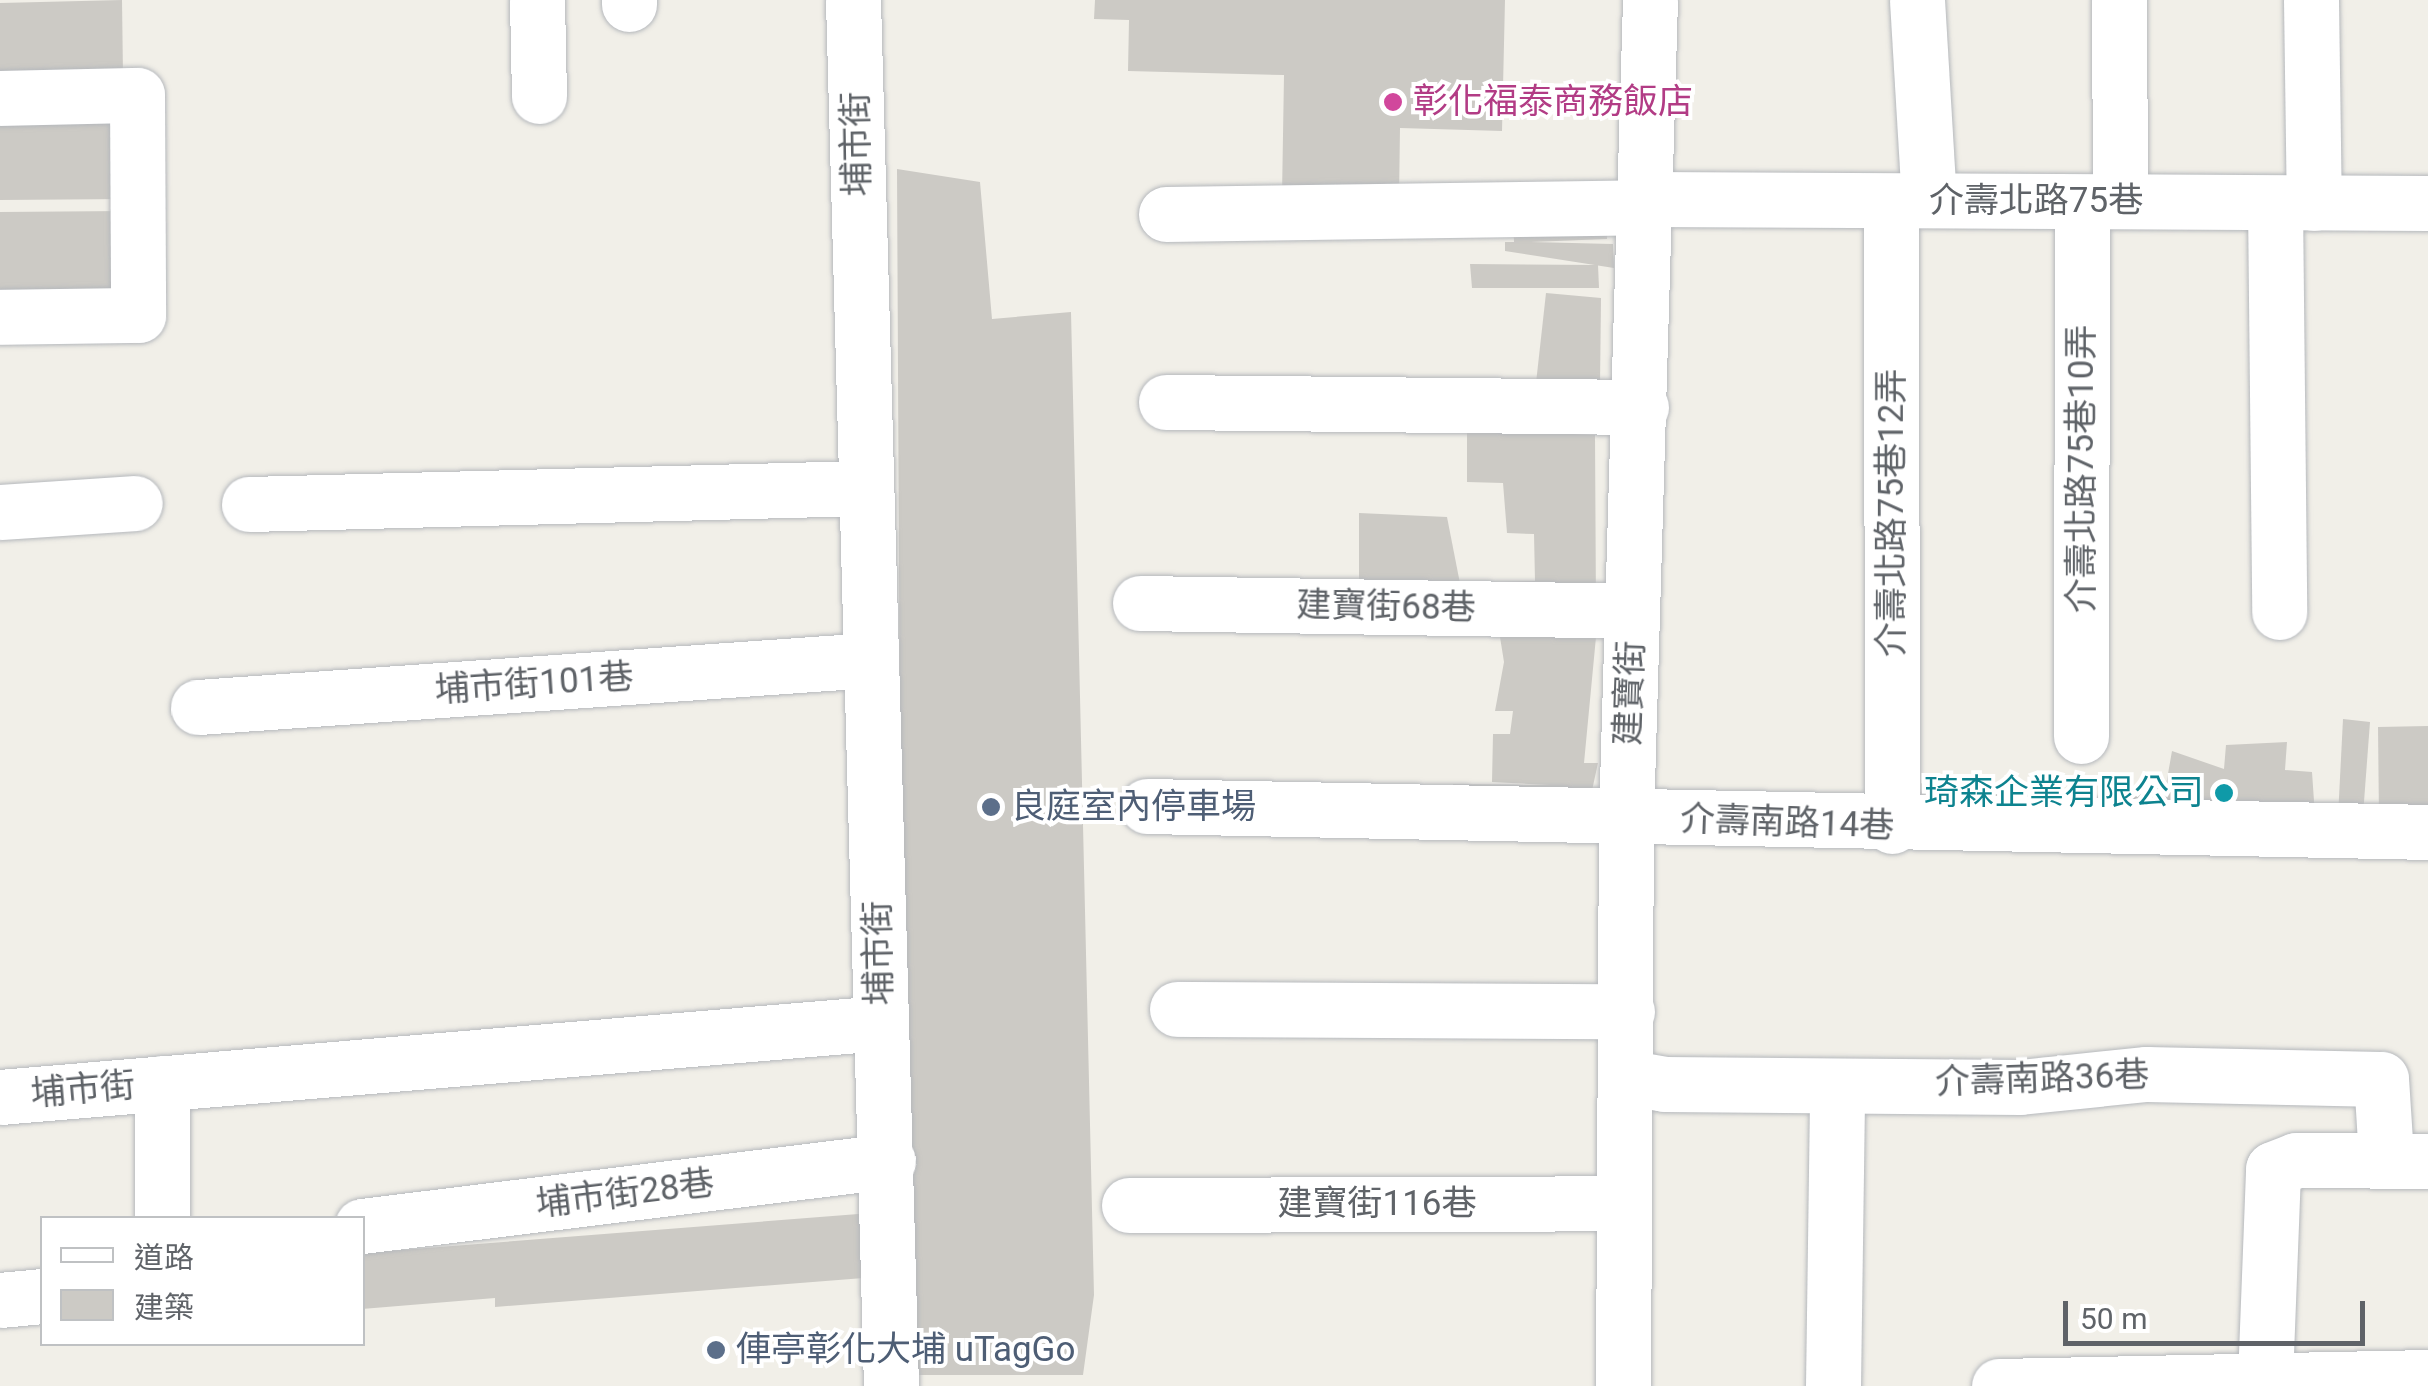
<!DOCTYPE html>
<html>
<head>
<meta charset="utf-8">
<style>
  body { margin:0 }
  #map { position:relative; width:2428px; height:1386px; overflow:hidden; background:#f1efe8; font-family:Roboto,"Noto Sans TC",sans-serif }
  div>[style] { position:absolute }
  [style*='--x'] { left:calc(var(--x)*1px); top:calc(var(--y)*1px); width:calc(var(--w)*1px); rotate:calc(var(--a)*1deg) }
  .building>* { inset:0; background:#cccac5 }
  .roads { filter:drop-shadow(0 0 2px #b5b8bc) drop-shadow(0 0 2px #b5b8bc) }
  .minor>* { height:55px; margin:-27.5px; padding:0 27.5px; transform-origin:27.5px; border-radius:27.5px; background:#fff }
  .dots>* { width:28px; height:28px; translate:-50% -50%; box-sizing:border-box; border:5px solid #fff; border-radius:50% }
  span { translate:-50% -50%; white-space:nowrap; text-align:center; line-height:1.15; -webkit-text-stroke:8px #fff; paint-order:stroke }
  .hotel-label { font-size:35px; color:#b23c85 }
  .left { translate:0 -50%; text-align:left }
  .street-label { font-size:35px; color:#5f6368 }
  .culture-label { font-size:35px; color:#0d838f }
  .right { translate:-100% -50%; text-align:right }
  .service-label { font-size:35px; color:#4e5e75 }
  .legend { position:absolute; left:40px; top:1216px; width:325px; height:130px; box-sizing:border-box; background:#fff; border:2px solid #bfc1c3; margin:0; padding:12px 18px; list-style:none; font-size:30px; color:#5f6368 }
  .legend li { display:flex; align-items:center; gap:20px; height:50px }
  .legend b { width:50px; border:2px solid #bfc1c3 }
  .scale { position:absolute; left:2063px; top:1301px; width:302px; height:45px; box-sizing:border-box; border:5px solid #5f6368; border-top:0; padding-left:12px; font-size:30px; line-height:35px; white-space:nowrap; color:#5f6368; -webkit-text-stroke:8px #fff; paint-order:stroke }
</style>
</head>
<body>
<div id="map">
  <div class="building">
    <i style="clip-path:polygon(122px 0,123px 76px,0 77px,0 3px)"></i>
    <i style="clip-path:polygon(1095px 0,1505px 0,1502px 131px,1400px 128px,1399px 198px,1282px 195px,1284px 75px,1128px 71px,1129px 20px,1094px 19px)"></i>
    <i style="clip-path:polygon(129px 122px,129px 199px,0 200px,0 123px)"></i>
    <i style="clip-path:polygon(897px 169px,980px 182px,992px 319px,1071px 312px,1094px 1295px,1083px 1375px,903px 1375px)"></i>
    <i style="clip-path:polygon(125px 211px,125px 298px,0 298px,0 212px)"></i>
    <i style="clip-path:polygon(1513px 214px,1606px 216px,1607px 239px,1531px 242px,1613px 244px,1614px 268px,1505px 251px,1505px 242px,1514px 242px)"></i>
    <i style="clip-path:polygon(1470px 264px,1598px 265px,1599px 288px,1472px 288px)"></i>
    <i style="clip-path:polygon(1546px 293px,1601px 298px,1600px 385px,1536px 383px)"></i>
    <i style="clip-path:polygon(1467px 429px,1595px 435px,1596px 611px,1466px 583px,1535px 581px,1534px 534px,1507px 533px,1503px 483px,1467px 482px)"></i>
    <i style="clip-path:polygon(1359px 513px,1447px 517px,1465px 609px,1359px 607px)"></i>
    <i style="clip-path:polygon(1500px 637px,1596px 637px,1584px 763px,1598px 763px,1586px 818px,1452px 814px,1453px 784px,1550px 785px,1492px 782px,1493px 734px,1510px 734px,1513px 711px,1495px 711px,1504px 662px)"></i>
    <i style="clip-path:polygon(2343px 719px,2370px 722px,2363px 815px,2338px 817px)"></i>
    <i style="clip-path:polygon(2428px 726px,2428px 816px,2379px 820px,2378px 727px)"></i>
    <i style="clip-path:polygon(2287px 742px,2285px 770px,2312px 772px,2316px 830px,2103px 802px,2166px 785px,2172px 751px,2224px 769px,2226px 745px)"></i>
    <i style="clip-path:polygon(884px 1212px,889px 1276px,495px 1307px,495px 1298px,362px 1309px,362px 1253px)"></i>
  </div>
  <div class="roads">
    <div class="minor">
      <i style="--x:537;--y:0;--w:96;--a:88.8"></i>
      <i style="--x:629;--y:0;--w:4;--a:90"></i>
      <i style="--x:853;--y:0;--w:1387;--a:88.43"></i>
      <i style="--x:1917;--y:0;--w:200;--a:86.6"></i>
      <i style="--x:2119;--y:0;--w:201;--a:89.7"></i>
      <i style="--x:2311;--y:0;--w:203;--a:89.2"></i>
      <i style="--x:0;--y:98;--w:137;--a:-1.3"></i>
      <i style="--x:137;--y:95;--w:220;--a:89.7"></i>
      <i style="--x:138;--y:315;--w:138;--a:179.2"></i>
      <i style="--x:1644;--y:199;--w:784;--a:0.29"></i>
      <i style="--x:1891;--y:201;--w:625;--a:89.91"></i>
      <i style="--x:2275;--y:203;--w:409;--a:89.4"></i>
      <i style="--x:1166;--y:214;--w:478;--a:-0.8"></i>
      <i style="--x:1166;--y:402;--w:475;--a:0.6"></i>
      <i style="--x:249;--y:504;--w:617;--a:-1.49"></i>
      <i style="--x:0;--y:512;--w:135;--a:-3.8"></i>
      <i style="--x:1140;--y:603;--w:492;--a:0.9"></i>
      <i style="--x:198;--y:707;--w:674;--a:-4"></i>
      <i style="--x:2081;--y:736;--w:534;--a:-89.89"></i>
      <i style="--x:1147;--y:806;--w:1281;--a:1.16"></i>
      <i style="--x:1177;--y:1009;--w:450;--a:0.3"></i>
      <i style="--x:1625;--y:1077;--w:40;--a:10"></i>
      <i style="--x:1664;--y:1084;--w:356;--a:0.5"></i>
      <i style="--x:2020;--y:1087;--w:127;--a:-5.9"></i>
      <i style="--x:2146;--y:1074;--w:235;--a:1.2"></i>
      <i style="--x:2381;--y:1079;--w:78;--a:86.3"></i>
      <i style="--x:162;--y:1083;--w:135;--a:90"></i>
      <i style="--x:0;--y:1097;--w:884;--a:-4.8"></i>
      <i style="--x:1129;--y:1205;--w:495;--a:-0.2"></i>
      <i style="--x:362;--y:1226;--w:530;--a:-7.04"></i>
      <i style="--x:0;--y:1300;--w:42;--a:-5.4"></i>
      <i style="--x:2265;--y:1380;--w:211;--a:-87.8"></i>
      <i style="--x:2273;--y:1169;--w:25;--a:-21"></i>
      <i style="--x:2296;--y:1160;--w:132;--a:0.4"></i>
      <i style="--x:1623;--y:1386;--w:568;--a:-89.7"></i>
      <i style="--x:1626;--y:818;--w:818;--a:-88.32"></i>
      <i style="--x:1833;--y:1386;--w:300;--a:-89.2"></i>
      <i style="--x:1999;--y:1386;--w:429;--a:-1.2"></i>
    </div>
  </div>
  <div class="dots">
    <i style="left:1393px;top:102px;background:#d1479c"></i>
    <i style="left:2224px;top:793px;background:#0f9aa8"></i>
    <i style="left:991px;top:807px;background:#5c6f8a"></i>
    <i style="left:716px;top:1350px;background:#5c6f8a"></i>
  </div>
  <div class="hotel-label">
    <span class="left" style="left:1413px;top:102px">彰化福泰商務飯店</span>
  </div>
  <div class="street-label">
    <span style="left:857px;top:144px;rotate:-91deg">埔市街</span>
    <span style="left:2036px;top:201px">介壽北路75巷</span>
    <span style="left:2082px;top:469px;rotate:-90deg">介壽北路75巷10弄</span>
    <span style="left:1892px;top:513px;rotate:-90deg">介壽北路75巷12弄</span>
    <span style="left:1386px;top:607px;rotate:1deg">建寶街68巷</span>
    <span style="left:534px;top:684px;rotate:-4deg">埔市街101巷</span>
    <span style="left:1630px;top:693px;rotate:-88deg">建寶街</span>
    <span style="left:1787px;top:823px;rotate:2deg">介壽南路14巷</span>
    <span style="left:879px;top:953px;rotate:-91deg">埔市街</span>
    <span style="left:2042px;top:1079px;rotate:-2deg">介壽南路36巷</span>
    <span style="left:83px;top:1090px;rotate:-5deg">埔市街</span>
    <span style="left:625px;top:1194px;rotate:-7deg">埔市街28巷</span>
    <span style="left:1377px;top:1204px">建寶街116巷</span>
  </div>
  <div class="culture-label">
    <span class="right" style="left:2204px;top:793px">琦森企業有限公司</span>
  </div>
  <div class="service-label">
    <span class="left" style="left:1011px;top:807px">良庭室內停車場</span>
    <span class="left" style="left:736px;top:1350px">俥亭彰化大埔 uTagGo</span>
  </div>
  <ul class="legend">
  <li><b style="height:12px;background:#fff"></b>道路</li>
  <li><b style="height:28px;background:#cccac5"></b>建築</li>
  </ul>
  <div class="scale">50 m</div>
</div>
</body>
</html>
